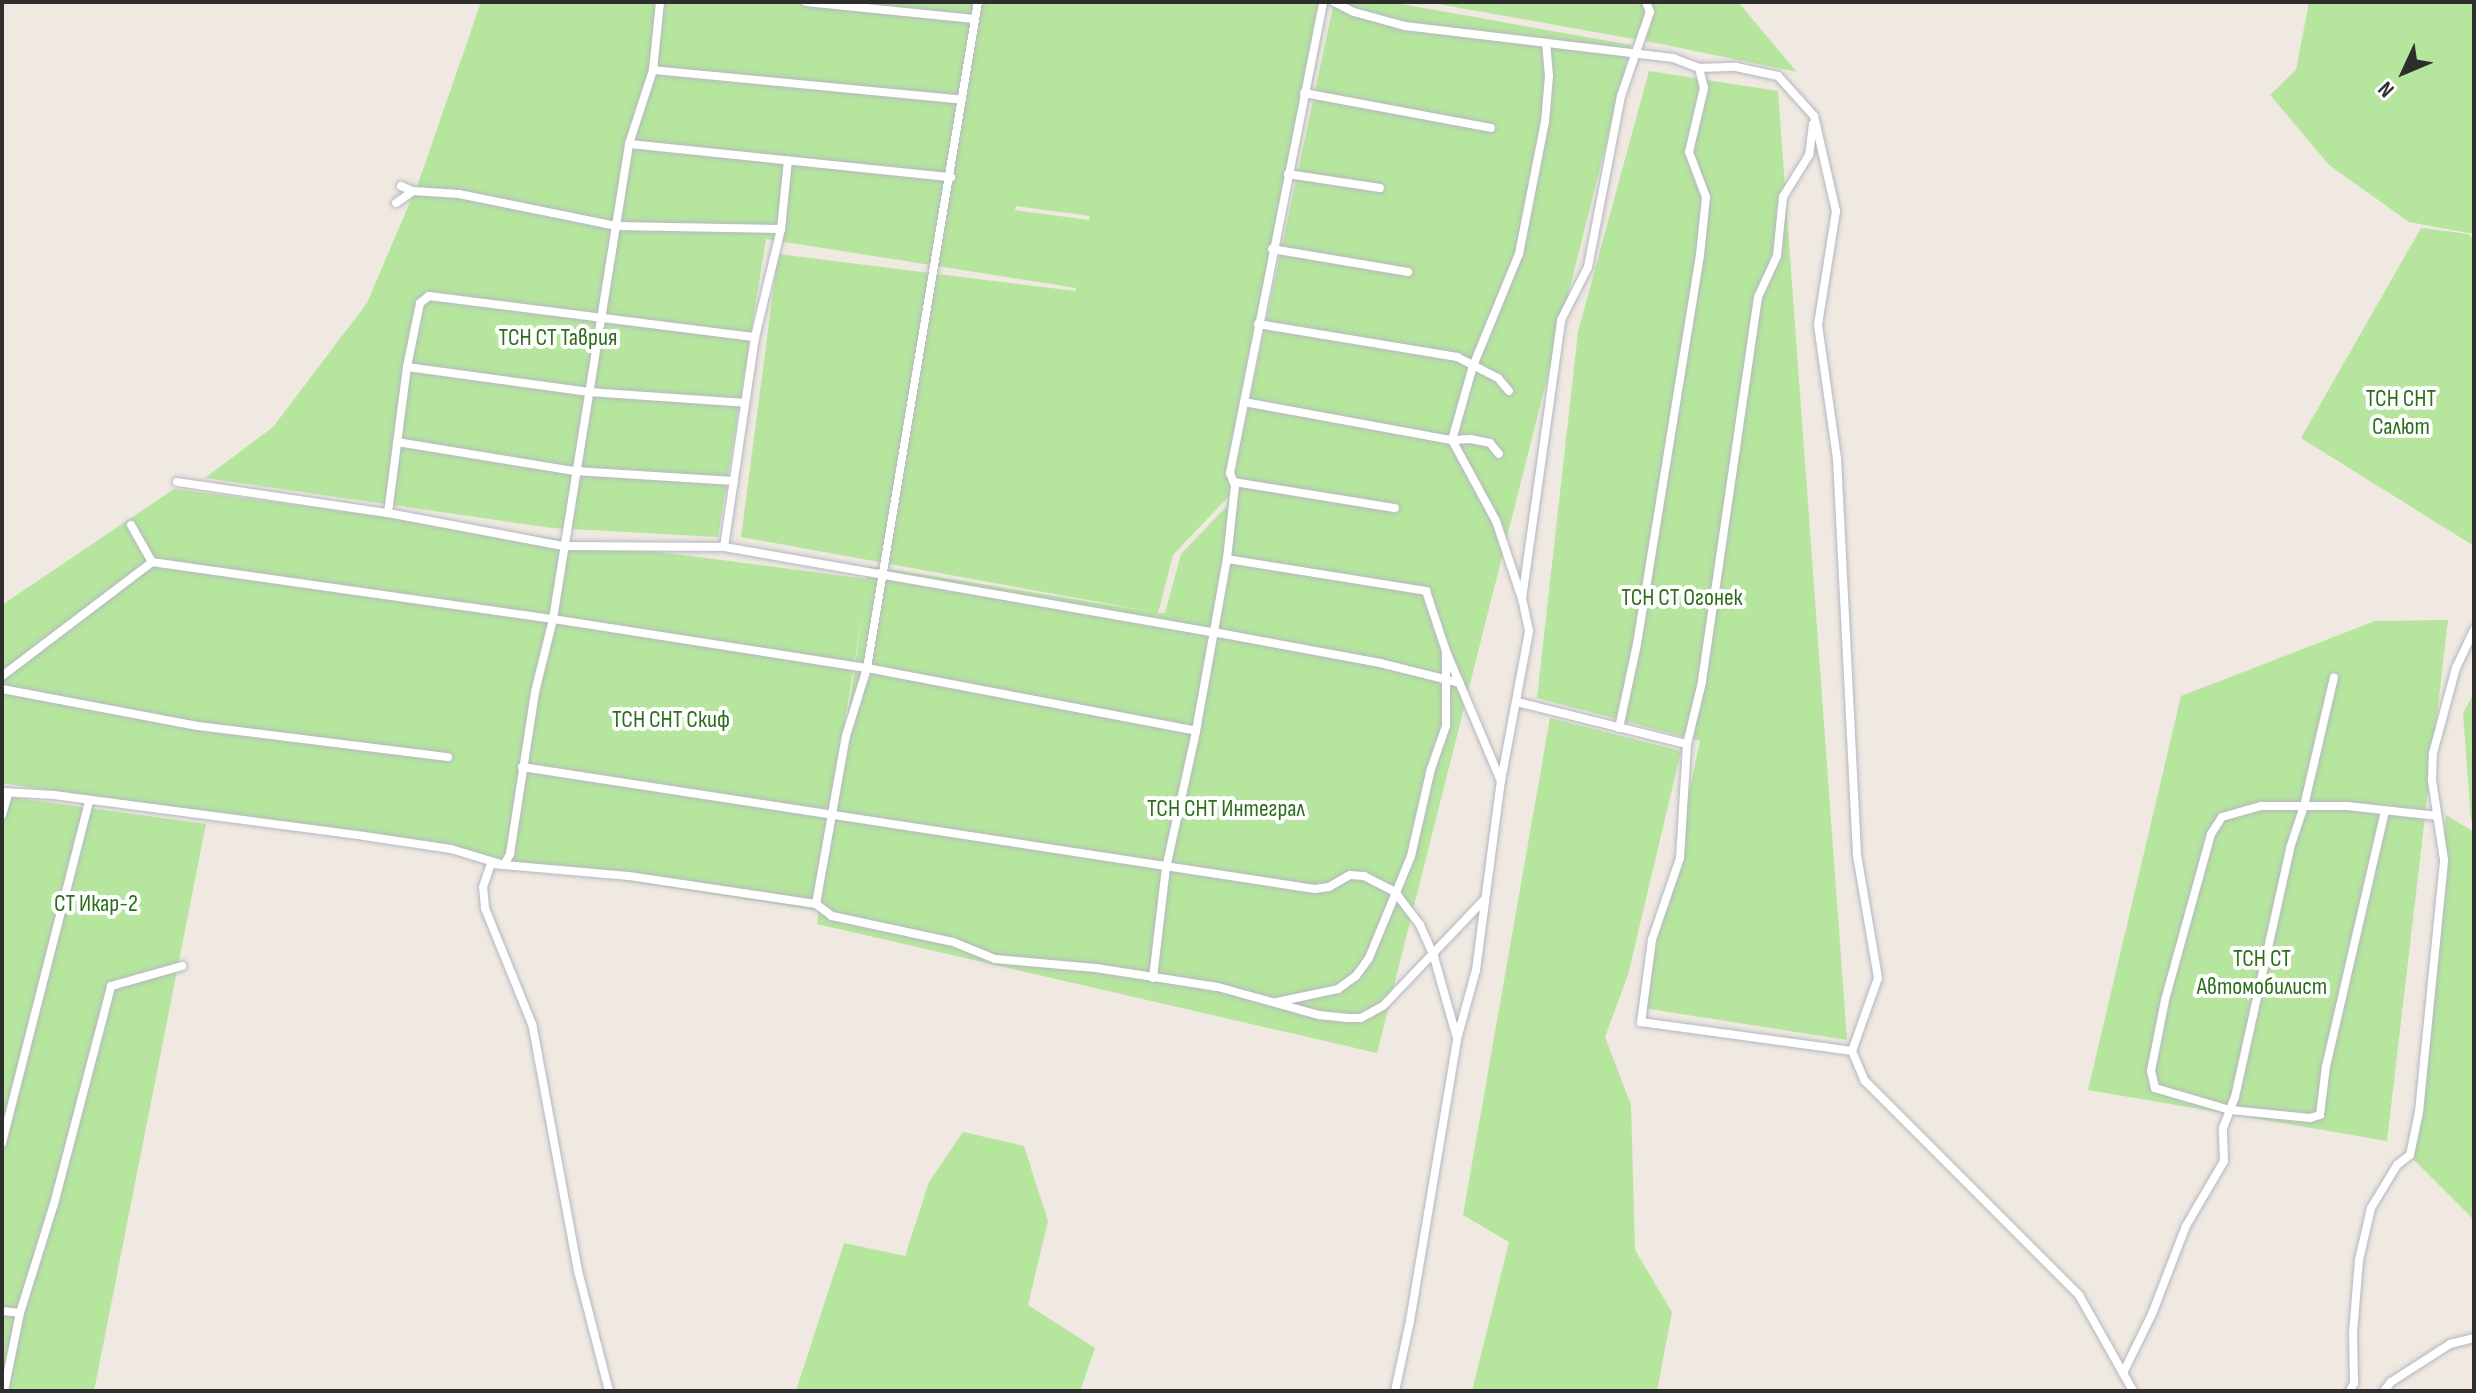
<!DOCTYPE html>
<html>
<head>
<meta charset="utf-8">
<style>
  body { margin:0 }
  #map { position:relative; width:2476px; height:1393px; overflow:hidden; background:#efe9e1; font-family:"Sofia Sans Condensed",sans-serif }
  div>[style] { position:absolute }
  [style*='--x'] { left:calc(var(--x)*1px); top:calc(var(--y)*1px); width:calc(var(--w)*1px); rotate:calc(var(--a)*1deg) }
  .green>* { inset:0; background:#b6e59e }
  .roads { filter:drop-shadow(0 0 2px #b4b7c1) drop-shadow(0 0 2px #b4b7c1) }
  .street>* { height:8px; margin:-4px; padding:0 4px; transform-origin:4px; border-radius:4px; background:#fff }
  span { translate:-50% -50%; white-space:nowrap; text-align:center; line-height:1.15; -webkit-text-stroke:8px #fff; paint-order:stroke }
  .park-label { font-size:24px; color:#2c6e1b }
  .frame { position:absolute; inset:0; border:4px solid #2e2e2e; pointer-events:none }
  .north { position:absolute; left:2364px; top:32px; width:80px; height:80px; -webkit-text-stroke:6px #fff; paint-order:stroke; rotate:226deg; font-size:22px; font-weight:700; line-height:32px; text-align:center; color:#2e2e2e }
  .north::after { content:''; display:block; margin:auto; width:28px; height:36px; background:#2e2e2e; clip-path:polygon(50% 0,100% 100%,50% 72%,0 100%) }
</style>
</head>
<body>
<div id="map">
  <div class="green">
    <i style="clip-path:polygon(evenodd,481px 2px,1328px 2px,1232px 481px,1334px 2px,1390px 2px,1631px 45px,1377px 1053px,817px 924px,863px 611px,814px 910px,2px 783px,2px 605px,174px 489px,867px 579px,870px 566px,1154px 612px,741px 537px,778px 254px,1075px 291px,1076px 288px,766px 239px,718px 537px,552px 528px,205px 478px,273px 427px,367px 303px,419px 181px,481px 2px,1016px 206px,1090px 216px,1089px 220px,1015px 210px,1016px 206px,481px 2px,1229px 496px,1227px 506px,1181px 554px,1165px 613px,1158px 613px,1173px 555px,1229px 496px)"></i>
    <i style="clip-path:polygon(1427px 2px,1738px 2px,1797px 72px,1656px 43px)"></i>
    <i style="clip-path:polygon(2309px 2px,2474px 2px,2474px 234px,2409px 222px,2329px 165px,2270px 95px,2296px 70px)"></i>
    <i style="clip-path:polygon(1649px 71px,1778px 91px,1847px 1040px,1643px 1008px,1700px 741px,1537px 698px,1578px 332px)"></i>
    <i style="clip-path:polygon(2421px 228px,2469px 234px,2474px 241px,2474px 546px,2301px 438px)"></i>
    <i style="clip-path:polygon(2448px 620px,2387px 1141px,2088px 1090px,2181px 696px,2375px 621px)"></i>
    <i style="clip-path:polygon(2474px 693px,2474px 823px,2471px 821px,2463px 713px)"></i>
    <i style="clip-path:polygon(1550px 718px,1681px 751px,1628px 975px,1605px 1037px,1631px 1105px,1635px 1250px,1672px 1312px,1657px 1391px,1472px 1391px,1509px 1242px,1463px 1215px)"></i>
    <i style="clip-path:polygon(2px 796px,206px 824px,94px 1391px,2px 1391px)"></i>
    <i style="clip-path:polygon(2446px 815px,2474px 832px,2474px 1220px,2412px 1158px)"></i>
    <i style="clip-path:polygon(963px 1132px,1024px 1146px,1048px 1221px,1028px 1305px,1095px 1348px,1080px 1391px,796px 1391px,844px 1243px,905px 1256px,929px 1182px)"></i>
  </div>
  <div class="roads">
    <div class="street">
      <i style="--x:806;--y:2;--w:169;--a:5.8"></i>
      <i style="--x:1334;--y:2;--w:22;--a:27"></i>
      <i style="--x:1354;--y:12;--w:53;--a:15.4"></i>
      <i style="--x:1405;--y:26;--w:270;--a:6.8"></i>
      <i style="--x:1673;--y:58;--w:28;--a:21"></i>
      <i style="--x:1699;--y:68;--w:37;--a:-2"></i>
      <i style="--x:1736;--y:67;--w:43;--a:12.1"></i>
      <i style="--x:1778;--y:76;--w:54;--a:48"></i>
      <i style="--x:1814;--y:116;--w:98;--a:77"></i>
      <i style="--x:1836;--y:211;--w:115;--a:99"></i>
      <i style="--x:1818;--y:325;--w:135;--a:81.9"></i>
      <i style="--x:1837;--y:459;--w:397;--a:87.1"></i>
      <i style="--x:1857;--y:855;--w:125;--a:80.3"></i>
      <i style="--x:1878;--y:978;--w:77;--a:109.6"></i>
      <i style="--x:1852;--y:1051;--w:33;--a:67"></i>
      <i style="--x:1865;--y:1081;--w:303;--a:45"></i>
      <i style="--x:2079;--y:1295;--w:110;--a:60.6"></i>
      <i style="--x:653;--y:70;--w:310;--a:5.5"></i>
      <i style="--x:1304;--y:93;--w:190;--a:10.6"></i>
      <i style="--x:1813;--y:124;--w:31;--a:97"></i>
      <i style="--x:1809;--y:155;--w:49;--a:121.8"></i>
      <i style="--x:1783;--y:197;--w:59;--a:95.8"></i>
      <i style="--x:1777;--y:256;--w:45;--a:114.9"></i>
      <i style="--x:1758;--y:297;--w:389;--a:98.3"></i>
      <i style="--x:1702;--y:682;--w:64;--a:103.6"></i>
      <i style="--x:1687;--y:744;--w:114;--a:93.5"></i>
      <i style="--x:1680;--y:858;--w:87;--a:108.9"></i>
      <i style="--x:1652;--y:940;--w:83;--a:97.6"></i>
      <i style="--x:1641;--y:1022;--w:213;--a:7.8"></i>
      <i style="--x:629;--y:144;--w:324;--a:5.9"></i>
      <i style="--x:1288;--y:174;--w:93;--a:8.7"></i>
      <i style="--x:401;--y:186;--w:13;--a:23"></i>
      <i style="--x:413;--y:191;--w:46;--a:3.7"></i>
      <i style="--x:459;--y:194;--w:160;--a:11.5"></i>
      <i style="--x:616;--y:226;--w:165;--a:1"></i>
      <i style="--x:396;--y:203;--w:21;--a:-35"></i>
      <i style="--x:1272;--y:249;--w:138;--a:9.6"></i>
      <i style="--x:1258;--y:324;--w:202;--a:9.4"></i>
      <i style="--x:1457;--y:357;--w:46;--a:27.1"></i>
      <i style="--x:1498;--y:378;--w:17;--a:50"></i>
      <i style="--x:407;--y:367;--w:184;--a:7.8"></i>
      <i style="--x:589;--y:392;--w:156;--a:4"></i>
      <i style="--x:1244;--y:402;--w:211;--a:10.4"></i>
      <i style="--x:1452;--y:440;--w:18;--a:-3"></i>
      <i style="--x:1470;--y:439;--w:20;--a:11"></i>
      <i style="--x:1490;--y:443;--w:14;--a:51"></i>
      <i style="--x:397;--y:442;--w:180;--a:9.3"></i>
      <i style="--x:575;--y:471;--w:159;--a:3.6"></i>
      <i style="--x:177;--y:482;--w:213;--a:8.4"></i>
      <i style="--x:388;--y:513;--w:178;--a:10.7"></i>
      <i style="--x:563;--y:546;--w:161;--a:0.4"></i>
      <i style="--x:724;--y:547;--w:496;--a:9.9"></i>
      <i style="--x:1213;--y:632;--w:170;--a:10.5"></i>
      <i style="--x:1380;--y:663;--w:82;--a:14"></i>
      <i style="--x:1234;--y:482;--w:163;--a:9.2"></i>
      <i style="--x:388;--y:513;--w:147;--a:-82.6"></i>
      <i style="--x:407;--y:367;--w:65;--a:-78.5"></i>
      <i style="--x:420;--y:303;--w:11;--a:-38"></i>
      <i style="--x:429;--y:296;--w:329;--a:7.2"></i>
      <i style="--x:131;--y:525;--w:43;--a:60.4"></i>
      <i style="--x:152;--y:562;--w:405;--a:8.1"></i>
      <i style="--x:553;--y:619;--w:318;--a:8.9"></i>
      <i style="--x:867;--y:668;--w:335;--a:10.8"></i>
      <i style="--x:724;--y:547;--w:212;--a:-81.6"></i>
      <i style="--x:755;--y:337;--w:111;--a:-76.5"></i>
      <i style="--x:781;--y:229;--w:69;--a:-84.2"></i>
      <i style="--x:1227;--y:559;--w:202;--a:9.1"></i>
      <i style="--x:1426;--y:591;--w:63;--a:71.6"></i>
      <i style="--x:1446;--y:651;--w:141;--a:67.1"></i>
      <i style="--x:1521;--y:596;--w:79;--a:-108.4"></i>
      <i style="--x:1496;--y:521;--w:92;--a:-118.5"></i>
      <i style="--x:1452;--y:440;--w:77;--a:-74.2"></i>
      <i style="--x:1473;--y:366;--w:121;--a:-67.7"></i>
      <i style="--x:1519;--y:254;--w:135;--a:-78.9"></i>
      <i style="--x:1545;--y:122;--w:46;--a:-85"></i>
      <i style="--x:1549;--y:76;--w:33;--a:-95"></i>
      <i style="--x:2;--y:676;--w:188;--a:-37.2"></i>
      <i style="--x:2;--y:689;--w:199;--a:10.7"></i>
      <i style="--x:198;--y:726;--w:252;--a:7.1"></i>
      <i style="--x:1517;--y:702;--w:175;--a:13.9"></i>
      <i style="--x:1619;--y:728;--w:86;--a:-77.9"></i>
      <i style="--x:1637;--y:644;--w:394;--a:-80.8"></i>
      <i style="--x:1700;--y:255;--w:58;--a:-84.1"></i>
      <i style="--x:1706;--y:197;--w:48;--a:-110.7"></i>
      <i style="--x:1689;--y:152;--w:66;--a:-76.8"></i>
      <i style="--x:1704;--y:88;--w:21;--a:-104"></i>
      <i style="--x:522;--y:767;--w:802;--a:8.75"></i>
      <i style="--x:1315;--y:889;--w:14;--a:-8"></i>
      <i style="--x:1329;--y:887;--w:24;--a:-30"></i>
      <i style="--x:1350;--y:875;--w:14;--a:4"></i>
      <i style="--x:1364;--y:876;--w:35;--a:27"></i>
      <i style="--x:1395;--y:892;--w:41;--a:52.9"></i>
      <i style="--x:1420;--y:925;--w:35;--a:66"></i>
      <i style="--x:1434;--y:957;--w:81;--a:74.2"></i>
      <i style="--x:2;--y:792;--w:52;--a:3.3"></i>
      <i style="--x:54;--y:795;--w:313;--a:7.5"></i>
      <i style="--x:364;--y:836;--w:88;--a:8.5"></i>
      <i style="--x:451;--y:849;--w:55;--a:16.8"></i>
      <i style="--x:504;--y:865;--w:125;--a:5"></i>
      <i style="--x:629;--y:876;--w:189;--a:8.5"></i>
      <i style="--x:816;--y:904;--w:20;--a:37"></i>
      <i style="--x:832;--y:916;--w:124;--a:12.1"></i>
      <i style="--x:953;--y:942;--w:45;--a:22"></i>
      <i style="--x:995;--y:959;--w:101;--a:5.1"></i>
      <i style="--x:1096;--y:968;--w:123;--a:8.9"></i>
      <i style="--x:1218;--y:987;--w:105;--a:15.5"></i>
      <i style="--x:1319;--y:1015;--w:29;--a:6"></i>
      <i style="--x:1348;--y:1018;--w:13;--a:0"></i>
      <i style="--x:1361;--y:1018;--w:25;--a:-29"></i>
      <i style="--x:1383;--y:1006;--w:145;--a:-46.4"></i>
      <i style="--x:2385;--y:811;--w:262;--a:103"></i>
      <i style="--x:2326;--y:1066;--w:49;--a:97"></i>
      <i style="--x:2320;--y:1115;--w:10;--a:163"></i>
      <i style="--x:2310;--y:1118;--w:80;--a:-174.3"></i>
      <i style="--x:2230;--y:1110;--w:78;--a:-163.7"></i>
      <i style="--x:2155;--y:1088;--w:17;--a:-103"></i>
      <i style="--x:2151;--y:1071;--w:72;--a:-78.8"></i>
      <i style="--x:2165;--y:1000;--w:172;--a:-74.5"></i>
      <i style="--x:2211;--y:834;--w:20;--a:-57"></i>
      <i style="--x:2222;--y:817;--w:41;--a:-15.8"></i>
      <i style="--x:2261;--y:806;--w:86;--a:0"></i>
      <i style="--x:2347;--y:806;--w:91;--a:6.3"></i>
      <i style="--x:2;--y:815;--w:22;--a:-74"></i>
      <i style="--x:816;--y:904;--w:171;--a:-79.9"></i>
      <i style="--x:846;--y:736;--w:71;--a:-72.8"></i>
      <i style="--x:867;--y:668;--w:675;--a:-80.54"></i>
      <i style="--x:1153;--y:978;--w:111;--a:-83.3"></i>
      <i style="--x:1166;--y:868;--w:140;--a:-77.6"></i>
      <i style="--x:1196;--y:731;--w:175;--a:-79.8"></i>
      <i style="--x:1227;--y:559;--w:74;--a:-83.8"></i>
      <i style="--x:1235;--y:485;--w:13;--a:-113"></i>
      <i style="--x:1230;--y:473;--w:480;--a:-78.8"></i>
      <i style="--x:1277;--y:1002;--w:62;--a:-12"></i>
      <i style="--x:1338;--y:989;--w:22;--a:-36"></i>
      <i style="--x:1356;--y:976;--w:22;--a:-54"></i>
      <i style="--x:1369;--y:958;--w:110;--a:-67.6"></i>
      <i style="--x:1411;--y:856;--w:89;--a:-77.1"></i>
      <i style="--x:1431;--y:769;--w:46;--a:-70.8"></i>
      <i style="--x:1446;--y:726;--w:75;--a:-90"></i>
      <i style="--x:2;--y:1143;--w:353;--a:-75.7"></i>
      <i style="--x:2;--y:1311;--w:18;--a:6"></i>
      <i style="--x:2123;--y:1373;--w:66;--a:-63.8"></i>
      <i style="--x:2152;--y:1314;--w:94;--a:-68.9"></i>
      <i style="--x:2186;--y:1226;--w:75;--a:-59.7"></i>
      <i style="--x:2224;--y:1161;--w:33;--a:-92"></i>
      <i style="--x:2223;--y:1128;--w:33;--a:-69"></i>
      <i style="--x:2235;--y:1097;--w:255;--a:-77.5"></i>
      <i style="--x:2290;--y:848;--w:44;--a:-71.6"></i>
      <i style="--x:2304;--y:806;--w:132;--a:-76.9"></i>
      <i style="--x:4;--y:1391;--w:80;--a:-78.4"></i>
      <i style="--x:20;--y:1313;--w:114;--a:-72.7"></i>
      <i style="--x:54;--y:1204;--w:225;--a:-75.3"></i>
      <i style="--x:111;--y:986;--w:74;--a:-15.7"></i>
      <i style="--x:609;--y:1391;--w:124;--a:-104.5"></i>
      <i style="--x:578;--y:1271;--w:251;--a:-100.5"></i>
      <i style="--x:532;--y:1024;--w:125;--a:-112.1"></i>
      <i style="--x:485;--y:908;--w:21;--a:-95"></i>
      <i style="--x:483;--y:887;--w:24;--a:-71"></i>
      <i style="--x:491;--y:864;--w:13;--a:4"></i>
      <i style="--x:504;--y:865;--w:13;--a:-61"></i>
      <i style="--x:510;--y:854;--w:164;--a:-81.2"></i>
      <i style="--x:535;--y:692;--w:75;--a:-76.1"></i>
      <i style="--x:553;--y:619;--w:481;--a:-80.9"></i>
      <i style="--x:629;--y:144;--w:78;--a:-72"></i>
      <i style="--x:653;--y:70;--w:68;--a:-84.1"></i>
      <i style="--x:1395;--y:1391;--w:72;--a:-77.9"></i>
      <i style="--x:1410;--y:1321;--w:286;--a:-80.5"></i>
      <i style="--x:1457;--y:1039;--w:72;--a:-74.6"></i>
      <i style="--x:1476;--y:970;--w:191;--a:-82.5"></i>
      <i style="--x:1501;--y:781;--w:153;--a:-79.4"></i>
      <i style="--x:1529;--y:631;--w:33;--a:-102"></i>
      <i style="--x:1522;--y:599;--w:282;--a:-82"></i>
      <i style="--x:1561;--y:320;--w:59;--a:-63"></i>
      <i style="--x:1588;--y:267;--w:174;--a:-79.1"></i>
      <i style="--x:1621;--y:96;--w:89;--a:-71"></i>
      <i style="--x:1650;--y:12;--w:11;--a:-112"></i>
      <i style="--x:2350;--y:1391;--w:9;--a:-63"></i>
      <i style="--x:2354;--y:1383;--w:50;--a:-91.1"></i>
      <i style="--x:2353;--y:1333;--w:73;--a:-85.3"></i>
      <i style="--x:2359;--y:1260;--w:53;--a:-77"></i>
      <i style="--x:2371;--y:1208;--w:50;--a:-58.8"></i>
      <i style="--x:2397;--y:1165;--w:16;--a:-38"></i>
      <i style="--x:2410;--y:1155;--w:44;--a:-78.2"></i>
      <i style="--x:2419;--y:1112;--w:253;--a:-84.3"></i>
      <i style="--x:2444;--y:860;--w:81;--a:-98.5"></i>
      <i style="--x:2432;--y:780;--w:27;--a:-88"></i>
      <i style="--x:2433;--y:753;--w:88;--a:-74.9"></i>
      <i style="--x:2456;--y:668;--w:42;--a:-64.7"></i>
      <i style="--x:2384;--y:1391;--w:11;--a:-52"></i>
      <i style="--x:2391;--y:1382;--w:70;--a:-32.8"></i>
      <i style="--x:2450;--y:1344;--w:25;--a:-14"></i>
    </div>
  </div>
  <div class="park-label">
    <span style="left:558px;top:338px">ТСН СТ Таврия</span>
    <span style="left:2401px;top:413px">ТСН СНТ<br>Салют</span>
    <span style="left:1682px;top:598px">ТСН СТ Огонек</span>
    <span style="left:671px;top:720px">ТСН СНТ Скиф</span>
    <span style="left:1226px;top:809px">ТСН СНТ Интеграл</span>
    <span style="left:96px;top:904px">СТ Икар-2</span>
    <span style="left:2262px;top:973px">ТСН СТ<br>Автомобилист</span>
  </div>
  <div class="frame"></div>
  <div class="north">N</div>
</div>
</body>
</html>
